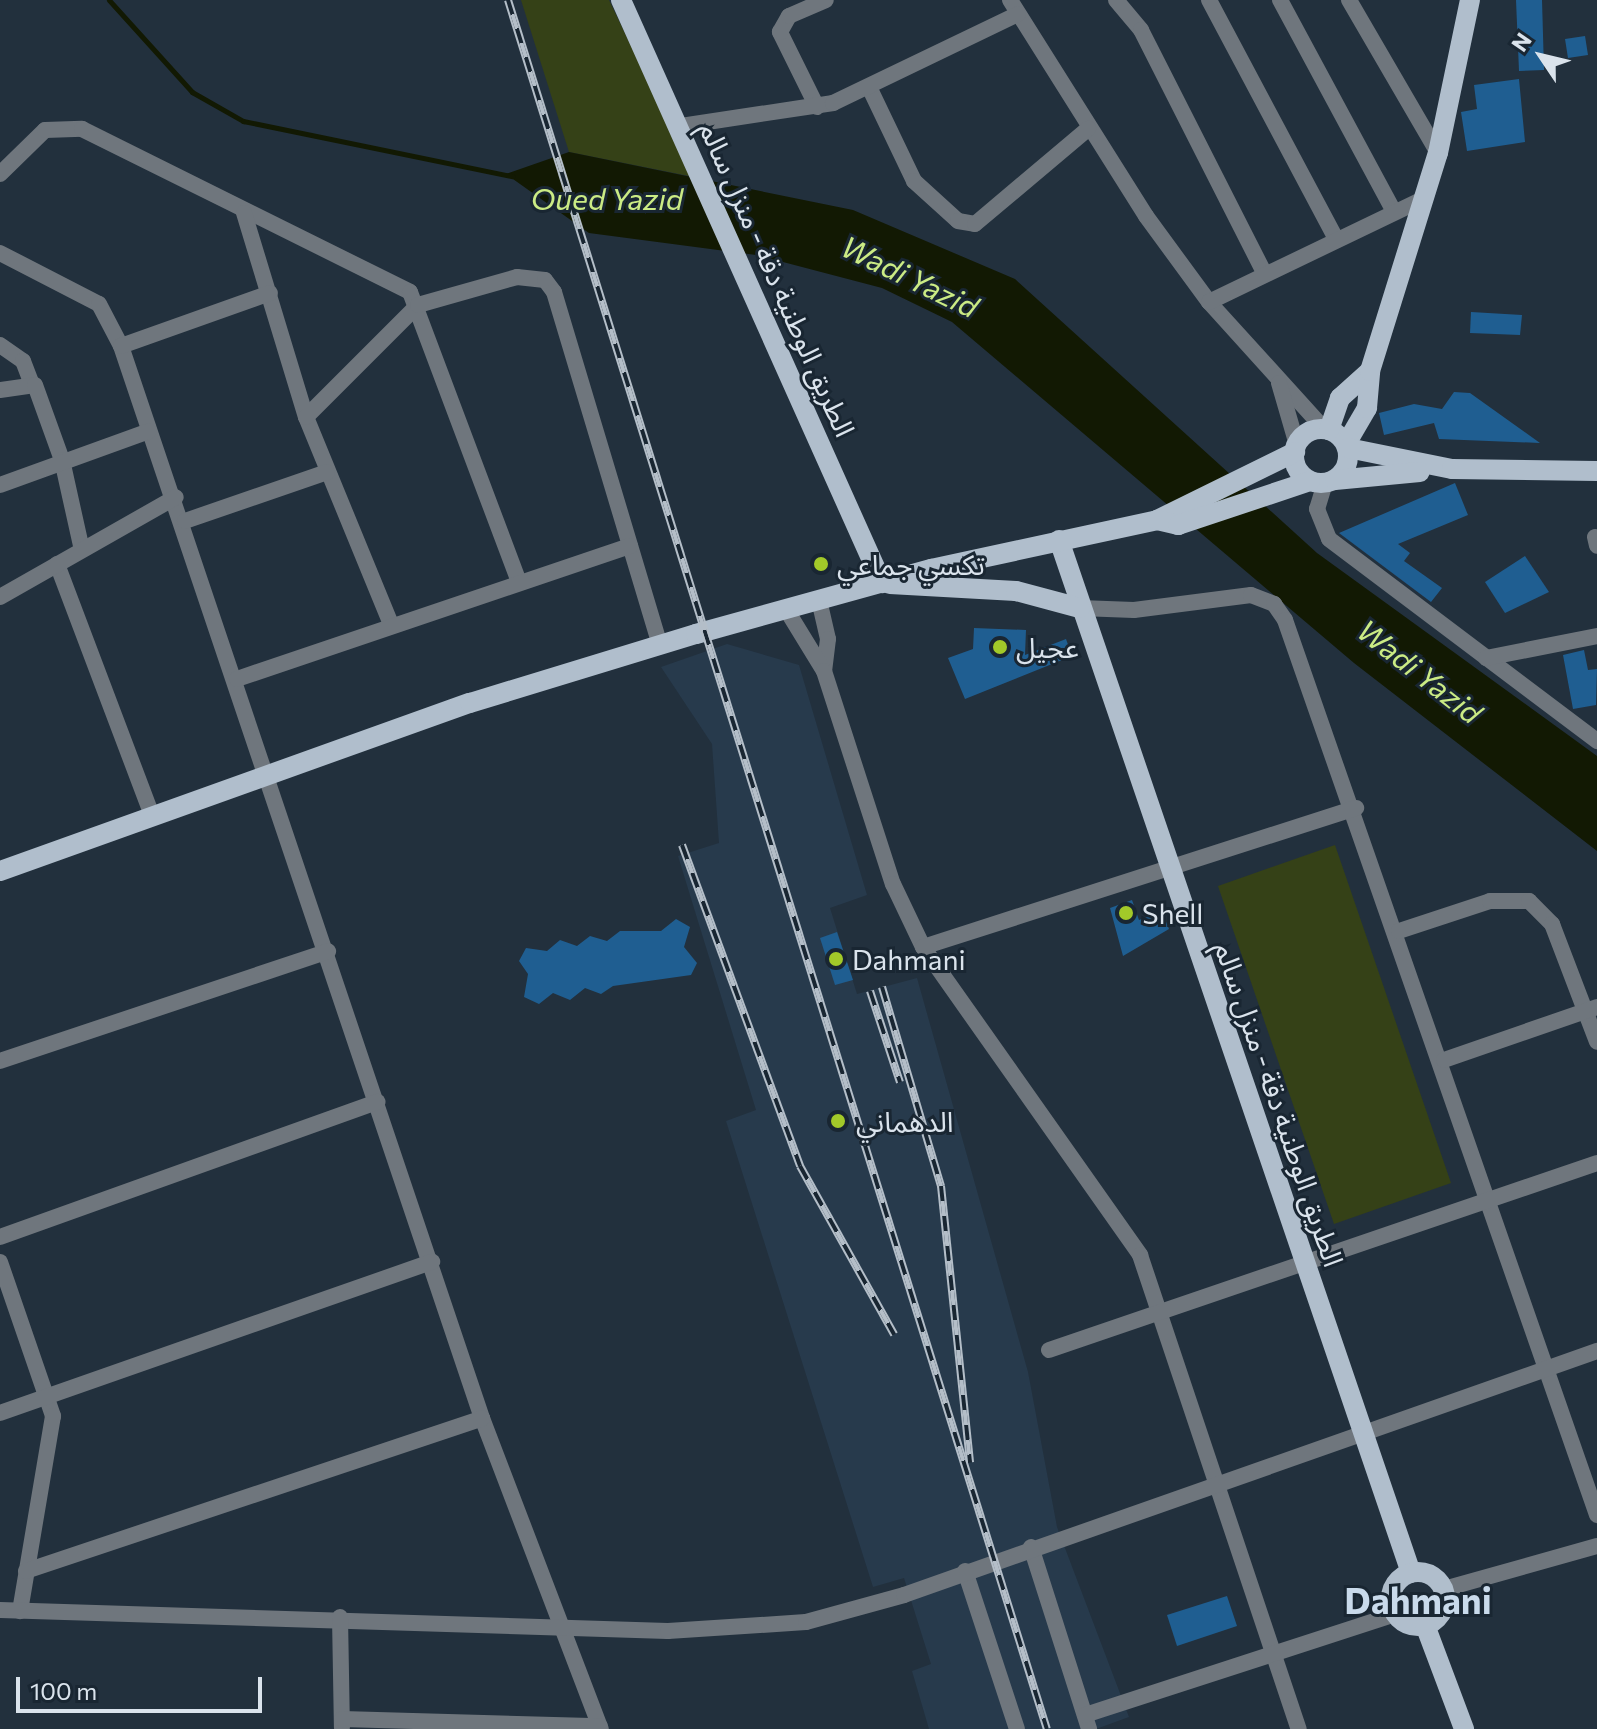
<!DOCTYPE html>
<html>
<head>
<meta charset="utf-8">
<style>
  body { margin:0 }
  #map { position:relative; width:1597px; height:1729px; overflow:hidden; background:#22303d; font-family:Commissioner,"Noto Sans Arabic",sans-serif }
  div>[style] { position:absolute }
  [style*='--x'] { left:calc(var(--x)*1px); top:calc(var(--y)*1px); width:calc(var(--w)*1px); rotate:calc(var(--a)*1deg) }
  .built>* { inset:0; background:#273a4c }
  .green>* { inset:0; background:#354117 }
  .water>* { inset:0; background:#121903 }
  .stream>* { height:5px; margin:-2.5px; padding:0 2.5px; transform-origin:2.5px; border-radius:2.5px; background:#121903 }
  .building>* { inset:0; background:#1f5e91 }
  .minor>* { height:16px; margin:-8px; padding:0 8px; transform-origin:8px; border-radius:8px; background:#6f767d }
  .major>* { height:20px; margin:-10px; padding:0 10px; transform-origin:10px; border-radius:10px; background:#b0becc }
  .major>.ring { margin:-10px; padding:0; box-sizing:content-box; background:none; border:20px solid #b0becc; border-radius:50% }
  .rail>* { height:8px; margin-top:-4px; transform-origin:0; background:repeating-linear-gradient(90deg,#192632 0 15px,#b4bec8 0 30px); box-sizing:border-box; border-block:2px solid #b4bec8 }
  .dots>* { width:22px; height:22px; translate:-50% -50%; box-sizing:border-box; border:4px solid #192632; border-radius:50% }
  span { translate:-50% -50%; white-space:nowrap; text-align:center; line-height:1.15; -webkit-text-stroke:6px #192632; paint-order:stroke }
  .street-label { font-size:28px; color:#dae3ec }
  .poi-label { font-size:28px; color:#dae3ec }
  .left { translate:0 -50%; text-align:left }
  .water-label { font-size:30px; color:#cbeb84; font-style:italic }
  .district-label { font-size:36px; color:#c9daeb; font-weight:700 }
  .north { position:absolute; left:1501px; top:16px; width:80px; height:80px; -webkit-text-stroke:6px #192632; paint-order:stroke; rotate:305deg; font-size:22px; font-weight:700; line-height:32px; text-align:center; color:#dae3ec }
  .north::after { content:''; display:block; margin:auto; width:28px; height:36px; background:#dae3ec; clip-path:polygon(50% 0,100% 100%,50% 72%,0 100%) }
  .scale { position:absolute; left:16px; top:1677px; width:246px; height:36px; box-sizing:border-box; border:4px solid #dae3ec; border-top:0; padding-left:10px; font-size:24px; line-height:28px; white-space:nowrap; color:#dae3ec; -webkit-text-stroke:6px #192632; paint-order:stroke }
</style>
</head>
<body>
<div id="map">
  <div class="built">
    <i style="clip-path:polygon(727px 644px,799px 665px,867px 895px,830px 908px,857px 994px,917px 978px,1028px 1372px,1057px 1527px,1129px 1717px,1096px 1729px,929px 1729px,912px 1671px,931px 1664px,904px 1578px,873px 1587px,726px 1121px,756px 1110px,678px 856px,719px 843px,712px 744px,661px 667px)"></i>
  </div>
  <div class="green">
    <i style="clip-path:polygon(521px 0,609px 0,694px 177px,569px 152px)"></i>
    <i style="clip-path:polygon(1335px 845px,1451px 1183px,1334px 1224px,1218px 886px)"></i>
  </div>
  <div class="water">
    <i style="clip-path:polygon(569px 152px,853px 210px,1015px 279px,1317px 553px,1597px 756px,1597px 851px,1354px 663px,952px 322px,882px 288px,756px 255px,589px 233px,506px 174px)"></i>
  </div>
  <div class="stream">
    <i style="--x:109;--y:0;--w:124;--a:47.9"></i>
    <i style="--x:192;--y:92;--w:59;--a:29.6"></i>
    <i style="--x:243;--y:121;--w:275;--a:11.6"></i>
  </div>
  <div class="building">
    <i style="clip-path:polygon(1516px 0,1542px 0,1544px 70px,1519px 71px)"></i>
    <i style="clip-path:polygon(1585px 36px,1588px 55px,1568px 58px,1565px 39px)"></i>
    <i style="clip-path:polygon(1519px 79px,1525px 142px,1467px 151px,1461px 112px,1477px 109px,1474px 85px)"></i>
    <i style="clip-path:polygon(1471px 312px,1522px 315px,1520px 335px,1470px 333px)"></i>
    <i style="clip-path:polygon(1454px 392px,1470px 393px,1540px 443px,1439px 439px,1434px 423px,1384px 435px,1379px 413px,1414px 404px,1442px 409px)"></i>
    <i style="clip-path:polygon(1455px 483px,1468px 515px,1398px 544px,1410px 553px,1404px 561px,1442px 588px,1431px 602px,1339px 533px)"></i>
    <i style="clip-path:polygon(1525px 556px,1549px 592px,1505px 613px,1485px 582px)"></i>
    <i style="clip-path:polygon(974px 628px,1026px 630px,1025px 655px,1066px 639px,1072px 656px,965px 699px,948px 658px,973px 649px)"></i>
    <i style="clip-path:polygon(1584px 650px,1588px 670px,1597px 669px,1596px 705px,1573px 709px,1563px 655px)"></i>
    <i style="clip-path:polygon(1132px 900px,1139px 920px,1162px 912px,1169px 929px,1123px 956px,1110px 908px)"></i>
    <i style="clip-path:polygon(676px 919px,690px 927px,684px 947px,697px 963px,691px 975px,613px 986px,601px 994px,585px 988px,570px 1000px,553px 993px,539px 1004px,524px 997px,528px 974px,519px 961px,526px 948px,547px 951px,560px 940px,577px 946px,590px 936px,607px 941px,620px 931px,661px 931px)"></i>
    <i style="clip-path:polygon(837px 932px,853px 980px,835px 985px,820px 938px)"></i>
    <i style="clip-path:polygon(1227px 1596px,1237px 1626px,1177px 1646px,1167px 1615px)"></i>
  </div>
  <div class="minor">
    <i style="--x:1010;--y:0;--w:255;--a:57.8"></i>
    <i style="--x:1146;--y:216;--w:107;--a:53.8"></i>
    <i style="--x:1209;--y:302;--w:171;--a:47.8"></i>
    <i style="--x:1116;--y:0;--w:39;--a:50"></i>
    <i style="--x:1141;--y:30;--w:274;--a:63.1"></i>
    <i style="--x:1209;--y:0;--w:268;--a:62"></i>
    <i style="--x:1280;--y:0;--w:238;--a:61.7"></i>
    <i style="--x:1349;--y:0;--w:177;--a:59.8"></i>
    <i style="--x:870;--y:89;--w:102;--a:64.4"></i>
    <i style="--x:914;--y:181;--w:59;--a:42.3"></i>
    <i style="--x:958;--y:221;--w:17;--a:10"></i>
    <i style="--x:975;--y:224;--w:148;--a:-40.1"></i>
    <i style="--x:817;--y:107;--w:84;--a:-116.3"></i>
    <i style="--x:780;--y:32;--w:18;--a:-61"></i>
    <i style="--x:789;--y:16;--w:40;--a:-23.4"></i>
    <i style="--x:681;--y:126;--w:154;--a:-8.6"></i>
    <i style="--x:833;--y:103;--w:205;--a:-25.7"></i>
    <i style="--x:0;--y:174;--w:63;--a:-44.4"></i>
    <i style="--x:45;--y:130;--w:37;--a:-2"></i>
    <i style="--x:82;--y:129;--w:366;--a:26.4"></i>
    <i style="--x:410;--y:292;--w:308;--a:69.4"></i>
    <i style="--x:244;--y:213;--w:213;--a:73.1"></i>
    <i style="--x:306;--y:417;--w:222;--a:67.7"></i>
    <i style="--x:0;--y:253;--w:111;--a:27.3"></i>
    <i style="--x:99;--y:304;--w:47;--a:62.4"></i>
    <i style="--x:121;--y:346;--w:1131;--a:71.39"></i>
    <i style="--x:482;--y:1418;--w:333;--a:69.1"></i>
    <i style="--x:1209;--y:302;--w:240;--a:-25.7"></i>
    <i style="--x:0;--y:345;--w:28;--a:35"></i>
    <i style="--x:23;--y:361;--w:22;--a:69"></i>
    <i style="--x:121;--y:346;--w:158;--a:-19.6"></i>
    <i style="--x:1279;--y:383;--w:65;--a:73.8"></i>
    <i style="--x:0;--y:390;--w:35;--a:-8"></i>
    <i style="--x:35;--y:385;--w:80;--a:70.2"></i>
    <i style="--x:62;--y:460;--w:92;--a:77.5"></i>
    <i style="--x:306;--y:417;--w:158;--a:-45"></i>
    <i style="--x:418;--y:305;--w:103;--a:-15.8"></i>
    <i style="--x:517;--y:277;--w:28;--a:6"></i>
    <i style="--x:545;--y:280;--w:15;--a:53"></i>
    <i style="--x:554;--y:292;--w:369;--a:73.3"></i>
    <i style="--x:1325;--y:483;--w:27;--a:107"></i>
    <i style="--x:1317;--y:509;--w:32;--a:68"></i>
    <i style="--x:1329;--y:539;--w:336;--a:37"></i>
    <i style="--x:0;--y:485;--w:158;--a:-19.9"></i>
    <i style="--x:185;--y:521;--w:150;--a:-19"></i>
    <i style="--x:1595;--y:537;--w:9;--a:77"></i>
    <i style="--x:57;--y:564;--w:269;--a:69.3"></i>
    <i style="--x:0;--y:597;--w:202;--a:-29.6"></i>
    <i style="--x:819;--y:600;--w:40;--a:77"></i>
    <i style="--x:828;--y:639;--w:32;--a:97"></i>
    <i style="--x:1080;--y:608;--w:54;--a:2.1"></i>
    <i style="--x:1134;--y:610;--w:118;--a:-7.3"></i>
    <i style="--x:1251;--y:595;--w:25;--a:21"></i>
    <i style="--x:1274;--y:604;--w:19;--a:55"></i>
    <i style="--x:1285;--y:620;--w:948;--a:70.78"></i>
    <i style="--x:786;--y:609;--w:73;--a:58.5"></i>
    <i style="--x:824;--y:671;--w:224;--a:72.1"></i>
    <i style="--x:893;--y:884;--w:70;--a:64.5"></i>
    <i style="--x:923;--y:947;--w:377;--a:54.8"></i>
    <i style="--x:1140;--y:1255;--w:500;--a:71.5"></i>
    <i style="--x:1486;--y:658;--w:113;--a:-11.2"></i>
    <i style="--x:237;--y:679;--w:415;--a:-18.7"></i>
    <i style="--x:1399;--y:931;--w:96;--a:-18.2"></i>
    <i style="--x:1490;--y:901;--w:39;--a:0"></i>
    <i style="--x:1529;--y:901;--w:33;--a:45"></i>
    <i style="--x:1552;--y:924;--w:126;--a:69.1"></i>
    <i style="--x:923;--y:947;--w:455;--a:-17.8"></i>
    <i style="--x:1444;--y:1060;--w:162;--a:-19.1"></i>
    <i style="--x:0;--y:1061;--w:346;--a:-18.5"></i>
    <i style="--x:0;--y:1237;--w:401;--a:-19.7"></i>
    <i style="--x:0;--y:1262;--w:163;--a:71"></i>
    <i style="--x:53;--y:1416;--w:198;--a:99.6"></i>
    <i style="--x:1049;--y:1350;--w:579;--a:-18.84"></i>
    <i style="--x:0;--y:1413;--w:458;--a:-19.3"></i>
    <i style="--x:1031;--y:1547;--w:191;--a:72.3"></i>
    <i style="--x:26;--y:1571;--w:481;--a:-18.5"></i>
    <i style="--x:965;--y:1571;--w:166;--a:71.8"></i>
    <i style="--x:1444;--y:1589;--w:159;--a:-15.7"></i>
    <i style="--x:0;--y:1610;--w:668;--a:1.8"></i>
    <i style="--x:668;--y:1631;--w:138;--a:-3.7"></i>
    <i style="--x:806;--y:1622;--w:102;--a:-15.4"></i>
    <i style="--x:904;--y:1595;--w:735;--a:-19.4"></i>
    <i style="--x:340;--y:1617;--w:110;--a:89"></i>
    <i style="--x:1085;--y:1715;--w:326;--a:-18"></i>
    <i style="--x:342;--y:1719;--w:258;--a:1.6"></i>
  </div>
  <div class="major">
    <i style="--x:621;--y:0;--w:639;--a:65.88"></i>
    <i class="ring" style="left:1294px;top:429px;width:34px;height:34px"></i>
    <i style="--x:1329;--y:430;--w:34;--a:-71"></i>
    <i style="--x:1340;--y:398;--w:40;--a:-42"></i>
    <i style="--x:1346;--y:444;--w:42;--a:-59.7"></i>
    <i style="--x:1367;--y:408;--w:37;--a:-85"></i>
    <i style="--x:1370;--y:371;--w:228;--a:-72.7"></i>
    <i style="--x:1438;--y:153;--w:156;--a:-78.2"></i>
    <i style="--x:1348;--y:448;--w:106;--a:11.4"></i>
    <i style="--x:1452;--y:469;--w:145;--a:0.8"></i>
    <i style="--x:1335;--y:480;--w:85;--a:-5.4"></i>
    <i style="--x:1157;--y:520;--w:154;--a:-26.2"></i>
    <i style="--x:1059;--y:540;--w:1091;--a:71.18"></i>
    <i style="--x:890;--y:584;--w:126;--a:3.2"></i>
    <i style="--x:1016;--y:591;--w:66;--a:14.9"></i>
    <i style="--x:0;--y:871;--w:499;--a:-19.7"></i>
    <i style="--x:470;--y:703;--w:236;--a:-17"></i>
    <i style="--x:696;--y:634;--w:244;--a:-15.5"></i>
    <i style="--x:931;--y:569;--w:231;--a:-12.2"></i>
    <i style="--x:1157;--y:520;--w:22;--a:13"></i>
    <i style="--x:1178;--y:525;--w:139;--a:-18.4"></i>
    <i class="ring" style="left:1391px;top:1572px;width:34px;height:34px"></i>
    <i style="--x:1425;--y:1625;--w:111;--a:69.4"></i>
  </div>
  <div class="rail">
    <i style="--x:508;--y:0;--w:1811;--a:72.69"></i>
    <i style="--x:682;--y:845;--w:342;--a:69.8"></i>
    <i style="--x:800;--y:1166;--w:193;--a:60.8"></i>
    <i style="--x:882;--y:987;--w:208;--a:73.5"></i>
    <i style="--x:941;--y:1186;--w:278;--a:84"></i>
    <i style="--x:870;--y:991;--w:96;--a:71.8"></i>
  </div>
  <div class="dots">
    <i style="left:821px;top:564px;background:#a2c929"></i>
    <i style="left:1000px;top:647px;background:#a2c929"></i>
    <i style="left:1126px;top:913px;background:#a2c929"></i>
    <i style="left:836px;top:959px;background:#a2c929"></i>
    <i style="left:838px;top:1121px;background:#a2c929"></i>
  </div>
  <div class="street-label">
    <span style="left:778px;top:279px;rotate:66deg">الطريق الوطنية دقة - منزل سالم</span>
    <span style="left:1280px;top:1104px;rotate:71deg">الطريق الوطنية دقة - منزل سالم</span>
  </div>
  <div class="poi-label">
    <span class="left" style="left:837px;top:564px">تكسي جماعي</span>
    <span class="left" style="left:1016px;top:647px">عجيل</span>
    <span class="left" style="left:1142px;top:913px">Shell</span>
    <span class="left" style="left:852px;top:959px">Dahmani</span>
    <span class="left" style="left:856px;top:1121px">الدهماني</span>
  </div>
  <div class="water-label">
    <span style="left:607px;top:198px">Oued Yazid</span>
    <span style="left:910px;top:276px;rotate:26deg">Wadi Yazid</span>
    <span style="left:1420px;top:671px;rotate:38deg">Wadi Yazid</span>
  </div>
  <div class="district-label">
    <span style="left:1418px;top:1600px">Dahmani</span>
  </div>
  <div class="north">N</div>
  <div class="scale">100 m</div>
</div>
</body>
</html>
